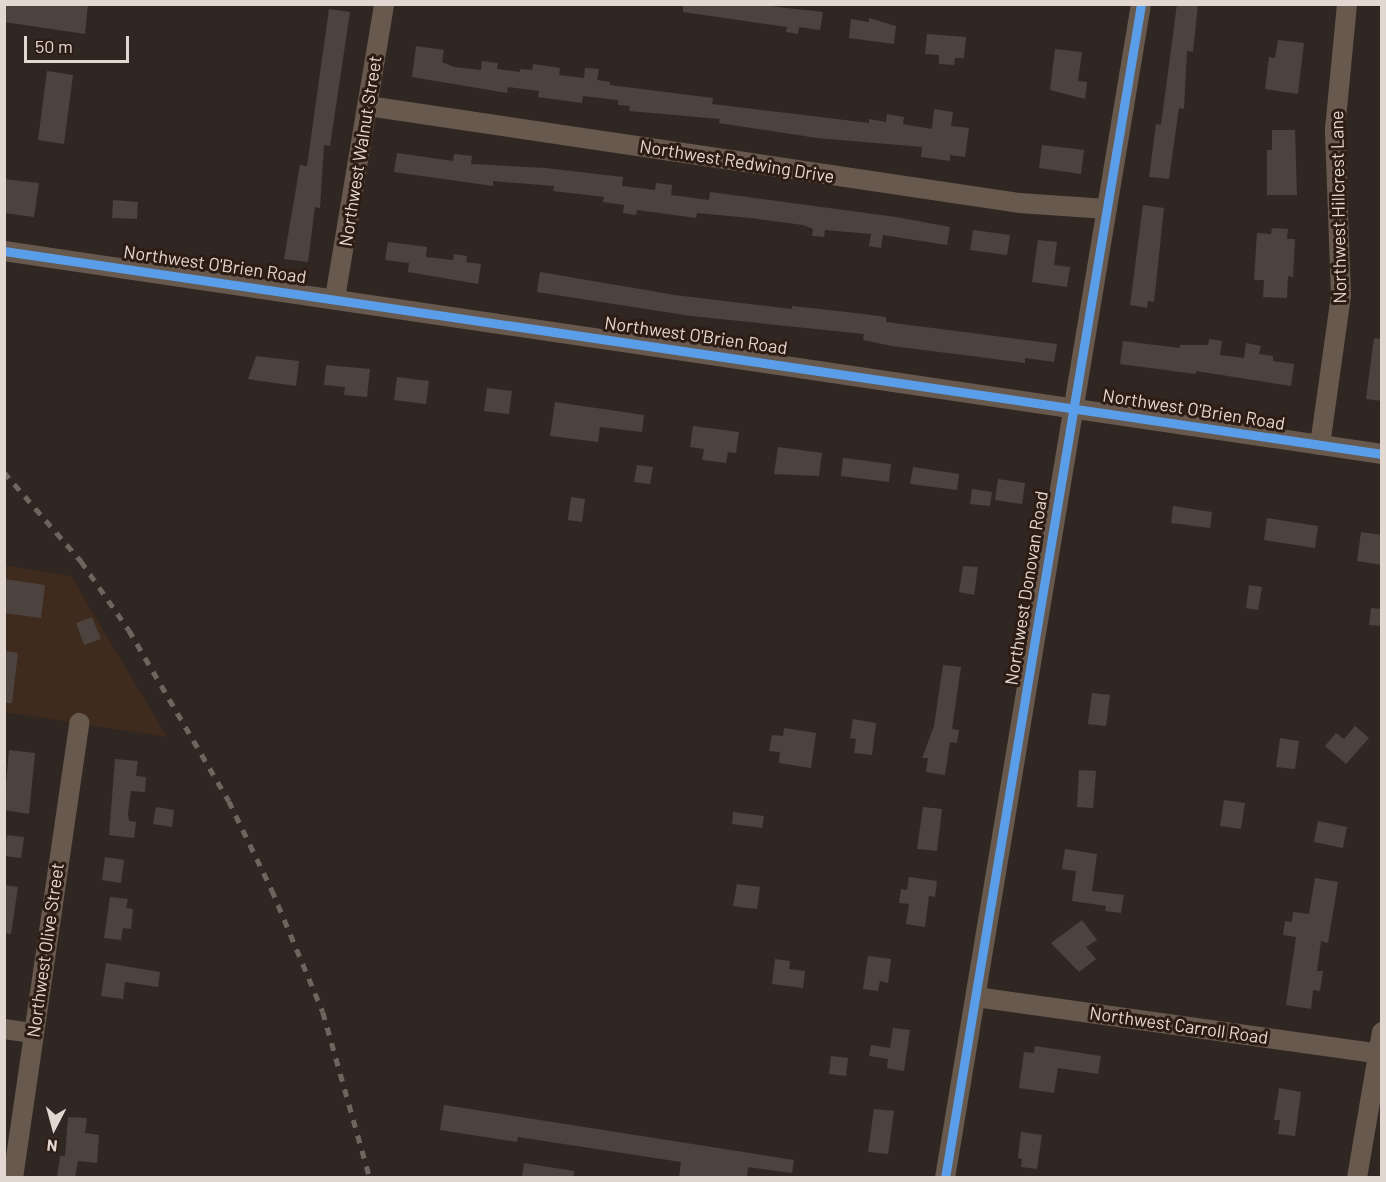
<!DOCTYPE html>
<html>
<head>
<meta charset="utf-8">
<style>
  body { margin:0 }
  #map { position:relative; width:1386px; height:1182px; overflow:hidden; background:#312722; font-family:Barlow,sans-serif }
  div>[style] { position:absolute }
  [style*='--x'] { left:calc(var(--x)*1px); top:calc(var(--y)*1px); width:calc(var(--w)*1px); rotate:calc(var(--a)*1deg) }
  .built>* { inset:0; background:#3f2a1e }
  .building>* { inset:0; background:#4c433f }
  .minor>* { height:20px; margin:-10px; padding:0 10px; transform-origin:10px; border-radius:10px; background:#67594d }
  .rail>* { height:4.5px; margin-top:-2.25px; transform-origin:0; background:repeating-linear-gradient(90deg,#70655e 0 8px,transparent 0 16px) }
  .cycleway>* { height:9px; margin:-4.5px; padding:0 4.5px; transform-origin:4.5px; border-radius:4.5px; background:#5a9eea }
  span { translate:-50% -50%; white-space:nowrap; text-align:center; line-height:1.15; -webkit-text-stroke:6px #2d1c13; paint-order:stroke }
  .street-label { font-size:18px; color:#e3d8d1 }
  .frame { position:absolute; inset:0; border:6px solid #e3d8d1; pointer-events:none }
  .north { position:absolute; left:24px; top:1098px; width:60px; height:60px; -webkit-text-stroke:4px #2d1c13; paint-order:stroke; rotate:186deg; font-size:16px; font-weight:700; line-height:24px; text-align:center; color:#e3d8d1 }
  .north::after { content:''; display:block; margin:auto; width:21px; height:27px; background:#e3d8d1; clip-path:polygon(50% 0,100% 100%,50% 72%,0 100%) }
  .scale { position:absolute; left:24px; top:36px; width:105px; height:27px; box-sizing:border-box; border:3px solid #e3d8d1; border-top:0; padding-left:8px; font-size:18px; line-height:21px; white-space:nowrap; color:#e3d8d1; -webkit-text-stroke:4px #2d1c13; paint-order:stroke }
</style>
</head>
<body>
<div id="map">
  <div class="built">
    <i style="clip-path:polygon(4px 565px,71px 576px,167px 737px,5px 712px)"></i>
  </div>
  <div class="building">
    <i style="clip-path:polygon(4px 4px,88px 4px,85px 34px,4px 22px)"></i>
    <i style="clip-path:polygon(683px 4px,752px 4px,823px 12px,820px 30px,799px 27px,798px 34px,786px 32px,787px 27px,683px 12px)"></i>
    <i style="clip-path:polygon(1177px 4px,1198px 4px,1193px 52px,1187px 51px,1184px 109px,1179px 108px,1169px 179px,1149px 177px,1156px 124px,1161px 125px)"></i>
    <i style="clip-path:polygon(329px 9px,350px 12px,330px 146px,324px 145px,320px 208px,315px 207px,308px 262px,284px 259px,300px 165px,307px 166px)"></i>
    <i style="clip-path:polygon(869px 18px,896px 26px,894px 44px,849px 38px,851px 19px,869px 22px)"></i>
    <i style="clip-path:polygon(927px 34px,966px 37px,964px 58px,955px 58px,954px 65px,939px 64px,939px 55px,925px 54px)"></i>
    <i style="clip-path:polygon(1278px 40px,1304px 43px,1298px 94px,1265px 89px,1269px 57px,1275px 58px)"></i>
    <i style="clip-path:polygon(416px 46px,444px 50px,442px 62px,454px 67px,481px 70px,482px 61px,498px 63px,497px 69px,520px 72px,520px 69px,532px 70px,533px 64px,560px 68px,559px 75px,584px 78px,585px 68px,599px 69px,597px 80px,610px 82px,610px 85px,713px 98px,712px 104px,869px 123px,869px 119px,886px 122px,887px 114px,904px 117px,903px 124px,932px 129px,934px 109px,953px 112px,951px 126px,969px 128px,965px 157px,950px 155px,950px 161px,921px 157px,922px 147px,817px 138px,719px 123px,720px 119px,629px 111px,630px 106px,618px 105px,618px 100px,583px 96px,582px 103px,538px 97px,539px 91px,508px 87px,507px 93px,412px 77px)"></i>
    <i style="clip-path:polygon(1055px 49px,1082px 52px,1078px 81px,1087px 82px,1085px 99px,1050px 90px)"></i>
    <i style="clip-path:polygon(47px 71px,73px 75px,64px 144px,38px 140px)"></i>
    <i style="clip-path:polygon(1272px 130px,1295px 130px,1297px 195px,1267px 195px,1267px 150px,1272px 150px)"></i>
    <i style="clip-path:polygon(1042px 145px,1084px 150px,1081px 174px,1039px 168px)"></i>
    <i style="clip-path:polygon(397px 153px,453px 161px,454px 154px,472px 156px,471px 164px,545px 168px,623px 177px,622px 186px,655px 190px,656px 183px,672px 185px,671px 195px,709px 200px,710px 192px,896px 217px,950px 227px,947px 245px,883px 235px,881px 248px,869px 246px,871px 234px,825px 230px,824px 237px,812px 236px,813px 229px,803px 225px,750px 218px,697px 213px,696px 218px,637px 210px,636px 215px,623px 213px,624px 205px,603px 202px,604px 197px,553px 191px,554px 186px,493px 181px,493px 186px,394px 172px)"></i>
    <i style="clip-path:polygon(4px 179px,39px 183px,34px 217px,4px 213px)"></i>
    <i style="clip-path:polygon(113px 200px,138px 202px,137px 219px,112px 218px)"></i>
    <i style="clip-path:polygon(1143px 205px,1164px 208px,1154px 302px,1148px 301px,1147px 308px,1130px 305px)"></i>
    <i style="clip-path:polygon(1272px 228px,1288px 229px,1287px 239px,1295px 239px,1293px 277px,1288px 276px,1287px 298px,1263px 297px,1264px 280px,1254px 280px,1257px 233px,1271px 234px)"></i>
    <i style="clip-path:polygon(973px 230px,1010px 235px,1007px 255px,970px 250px)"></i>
    <i style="clip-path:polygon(1038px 240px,1057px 242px,1054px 265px,1070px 267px,1067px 287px,1032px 282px)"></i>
    <i style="clip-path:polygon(388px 242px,427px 247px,426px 257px,453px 260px,454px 254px,467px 256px,466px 262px,481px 264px,478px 284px,408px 272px,409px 263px,385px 260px)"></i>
    <i style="clip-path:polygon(540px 272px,675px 295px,792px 309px,792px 306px,847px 312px,886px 317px,886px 322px,1057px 344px,1054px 362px,1025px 358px,1025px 363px,892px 346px,863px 340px,864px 334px,691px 316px,537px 292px)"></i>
    <i style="clip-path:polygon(1374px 338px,1382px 339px,1382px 401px,1366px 399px)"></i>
    <i style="clip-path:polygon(1209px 339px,1222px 341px,1220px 355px,1244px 358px,1246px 343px,1261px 346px,1259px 354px,1273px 356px,1273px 361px,1294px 364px,1291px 386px,1196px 371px,1196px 374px,1120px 364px,1123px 341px,1180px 348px,1180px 345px,1208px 345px)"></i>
    <i style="clip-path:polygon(256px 356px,299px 361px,296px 386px,248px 379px)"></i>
    <i style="clip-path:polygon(326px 365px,370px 369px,367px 397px,344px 395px,345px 387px,324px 385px)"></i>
    <i style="clip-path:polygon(397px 377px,429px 381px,426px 404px,394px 400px)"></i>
    <i style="clip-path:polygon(487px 388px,512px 391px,509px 414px,484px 411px)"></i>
    <i style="clip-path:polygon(555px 402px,644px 415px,642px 432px,600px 427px,598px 442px,550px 436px)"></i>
    <i style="clip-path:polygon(693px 426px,739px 432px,736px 453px,728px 452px,726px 463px,702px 460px,704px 449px,690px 447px)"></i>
    <i style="clip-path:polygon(778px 447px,822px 453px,819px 476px,774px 474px)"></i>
    <i style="clip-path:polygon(843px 458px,891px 464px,889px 482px,841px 476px)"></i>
    <i style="clip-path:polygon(637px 465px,653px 467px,650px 484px,634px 482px)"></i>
    <i style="clip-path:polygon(913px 467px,959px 474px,957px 490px,910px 484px)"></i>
    <i style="clip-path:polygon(998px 479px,1025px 483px,1022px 504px,995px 500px)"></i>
    <i style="clip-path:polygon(972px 489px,992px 492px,990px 506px,970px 504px)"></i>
    <i style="clip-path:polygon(571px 497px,585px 499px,582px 522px,568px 520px)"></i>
    <i style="clip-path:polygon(1173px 506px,1212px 512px,1210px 528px,1171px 523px)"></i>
    <i style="clip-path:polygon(1267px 518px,1318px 526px,1315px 548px,1264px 540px)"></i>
    <i style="clip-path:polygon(1361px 532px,1382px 535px,1382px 565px,1357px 561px)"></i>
    <i style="clip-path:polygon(963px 566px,978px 567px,974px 595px,959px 592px)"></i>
    <i style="clip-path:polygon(4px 579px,45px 585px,41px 618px,4px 613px)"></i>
    <i style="clip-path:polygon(1249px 585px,1262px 587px,1258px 610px,1246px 608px)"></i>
    <i style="clip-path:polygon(1371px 608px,1382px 609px,1382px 626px,1369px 625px)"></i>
    <i style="clip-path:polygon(92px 617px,101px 639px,84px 645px,76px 623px)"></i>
    <i style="clip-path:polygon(4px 651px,18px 653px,12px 703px,4px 703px)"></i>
    <i style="clip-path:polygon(943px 665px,961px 667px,952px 729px,959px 730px,957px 743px,950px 742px,945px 775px,926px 772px,928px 758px,922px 758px,934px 726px)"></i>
    <i style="clip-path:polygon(1092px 693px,1110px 695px,1106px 726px,1088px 724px)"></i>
    <i style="clip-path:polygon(853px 719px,876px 723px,872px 755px,854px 753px,856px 739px,850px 738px)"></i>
    <i style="clip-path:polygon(1355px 726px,1369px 738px,1346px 764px,1325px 746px,1336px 733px,1344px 739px)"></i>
    <i style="clip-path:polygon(784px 728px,816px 733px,811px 768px,779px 763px,780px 752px,769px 751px,772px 735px,783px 736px)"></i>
    <i style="clip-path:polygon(1280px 738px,1299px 741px,1295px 769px,1276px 767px)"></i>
    <i style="clip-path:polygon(9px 750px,35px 753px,29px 814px,4px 810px)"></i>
    <i style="clip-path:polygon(115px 759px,138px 761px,136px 776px,146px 777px,145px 792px,131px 791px,128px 814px,129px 821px,136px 822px,134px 838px,109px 835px)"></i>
    <i style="clip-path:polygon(1079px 770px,1096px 771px,1093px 808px,1077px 807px)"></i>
    <i style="clip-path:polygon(1224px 800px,1245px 803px,1241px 829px,1220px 826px)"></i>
    <i style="clip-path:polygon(156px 807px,174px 810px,172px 827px,153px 824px)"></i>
    <i style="clip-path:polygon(923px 807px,942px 809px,937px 851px,917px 849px)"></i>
    <i style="clip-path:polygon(733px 812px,764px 816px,762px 828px,732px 824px)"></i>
    <i style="clip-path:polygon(1318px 821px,1347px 827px,1343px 848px,1314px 842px)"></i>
    <i style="clip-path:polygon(7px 835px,24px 837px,21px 858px,4px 856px)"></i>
    <i style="clip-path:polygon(1065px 849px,1097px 854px,1092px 891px,1124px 895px,1121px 913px,1105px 911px,1106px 906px,1072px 901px,1076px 871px,1062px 869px)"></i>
    <i style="clip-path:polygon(105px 857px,124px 860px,121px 883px,102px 880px)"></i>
    <i style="clip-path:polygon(909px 877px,937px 881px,935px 897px,929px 896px,925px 927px,906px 924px,909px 904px,899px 903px,901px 889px,907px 890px)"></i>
    <i style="clip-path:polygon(1315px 878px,1338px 882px,1328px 943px,1321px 941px,1317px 971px,1323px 971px,1320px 991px,1313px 990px,1311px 1009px,1286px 1005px,1296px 937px,1283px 935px,1285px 921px,1292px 922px,1293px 912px,1309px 914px)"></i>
    <i style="clip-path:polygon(737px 884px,760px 887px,757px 909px,733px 906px)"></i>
    <i style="clip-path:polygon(4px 885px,18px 887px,11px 934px,4px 933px)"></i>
    <i style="clip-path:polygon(110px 897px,128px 899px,126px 908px,133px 909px,131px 929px,123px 928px,121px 940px,104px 938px)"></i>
    <i style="clip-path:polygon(1082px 920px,1097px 940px,1086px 947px,1096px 959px,1079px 972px,1051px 943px)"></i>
    <i style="clip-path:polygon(868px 956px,891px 959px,888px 983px,880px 981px,878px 991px,863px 989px)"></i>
    <i style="clip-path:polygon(775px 959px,790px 961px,789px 969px,805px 971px,803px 988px,772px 984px)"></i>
    <i style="clip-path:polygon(106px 963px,160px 972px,158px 987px,125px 982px,123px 999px,101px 996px)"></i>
    <i style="clip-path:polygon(893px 1028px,910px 1030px,904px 1071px,887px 1068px,888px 1059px,869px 1056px,871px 1045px,890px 1048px)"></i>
    <i style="clip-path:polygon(1035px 1046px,1101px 1056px,1098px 1074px,1058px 1068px,1054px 1093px,1019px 1088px,1024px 1052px,1034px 1053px)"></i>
    <i style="clip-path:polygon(831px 1056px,848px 1058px,846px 1076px,829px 1074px)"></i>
    <i style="clip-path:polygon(1279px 1088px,1301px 1092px,1295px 1136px,1278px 1134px,1280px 1120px,1274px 1120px)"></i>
    <i style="clip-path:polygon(444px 1105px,794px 1160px,792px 1173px,748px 1167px,747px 1178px,679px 1178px,681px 1162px,518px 1137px,517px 1142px,440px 1130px)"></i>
    <i style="clip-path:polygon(874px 1109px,894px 1111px,888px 1154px,868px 1152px)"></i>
    <i style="clip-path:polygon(68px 1117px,87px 1118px,85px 1133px,99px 1135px,97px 1163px,78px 1161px,75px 1178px,57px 1178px,60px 1156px,65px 1156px)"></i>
    <i style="clip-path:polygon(1021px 1132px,1042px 1135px,1037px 1169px,1021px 1167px,1022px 1159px,1018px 1158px)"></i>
    <i style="clip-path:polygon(524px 1163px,574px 1171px,573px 1178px,522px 1178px)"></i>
  </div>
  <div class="minor">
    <i style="--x:368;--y:106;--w:658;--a:8.47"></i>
    <i style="--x:1019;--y:203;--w:88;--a:3.9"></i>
    <i style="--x:4;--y:251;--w:1393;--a:8.38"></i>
    <i style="--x:335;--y:298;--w:298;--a:-80.5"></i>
    <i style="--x:1320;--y:445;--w:151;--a:-82"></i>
    <i style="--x:1341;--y:295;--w:166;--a:-92.1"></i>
    <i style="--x:1335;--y:129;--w:126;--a:-84.5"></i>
    <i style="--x:976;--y:997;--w:410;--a:8"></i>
    <i style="--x:4;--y:1029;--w:29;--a:8"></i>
    <i style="--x:13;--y:1178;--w:460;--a:-81.7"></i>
    <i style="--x:945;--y:1178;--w:1190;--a:-80.52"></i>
    <i style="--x:1357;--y:1178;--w:148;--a:-80.3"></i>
  </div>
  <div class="rail">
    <i style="--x:4;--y:472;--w:118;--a:49.1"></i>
    <i style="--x:81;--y:561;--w:84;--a:55.2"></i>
    <i style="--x:129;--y:630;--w:198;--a:59.7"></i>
    <i style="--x:229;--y:801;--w:99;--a:64.2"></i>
    <i style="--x:272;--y:890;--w:132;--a:67.3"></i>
    <i style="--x:323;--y:1012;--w:173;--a:74.2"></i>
  </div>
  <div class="cycleway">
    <i style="--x:4;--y:251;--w:1393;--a:8.38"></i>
    <i style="--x:945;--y:1178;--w:1190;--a:-80.52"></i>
  </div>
  <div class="street-label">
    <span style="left:360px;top:151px;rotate:-81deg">Northwest Walnut Street</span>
    <span style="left:737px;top:161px;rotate:9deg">Northwest Redwing Drive</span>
    <span style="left:1338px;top:207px;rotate:-91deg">Northwest Hillcrest Lane</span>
    <span style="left:215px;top:264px;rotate:8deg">Northwest O'Brien Road</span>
    <span style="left:696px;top:335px;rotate:8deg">Northwest O'Brien Road</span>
    <span style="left:1194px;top:409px;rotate:9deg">Northwest O'Brien Road</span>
    <span style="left:1026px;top:588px;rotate:-81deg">Northwest Donovan Road</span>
    <span style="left:45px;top:950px;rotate:-82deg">Northwest Olive Street</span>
    <span style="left:1179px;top:1025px;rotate:8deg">Northwest Carroll Road</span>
  </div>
  <div class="frame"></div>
  <div class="north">N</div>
  <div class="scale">50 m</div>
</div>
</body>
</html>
